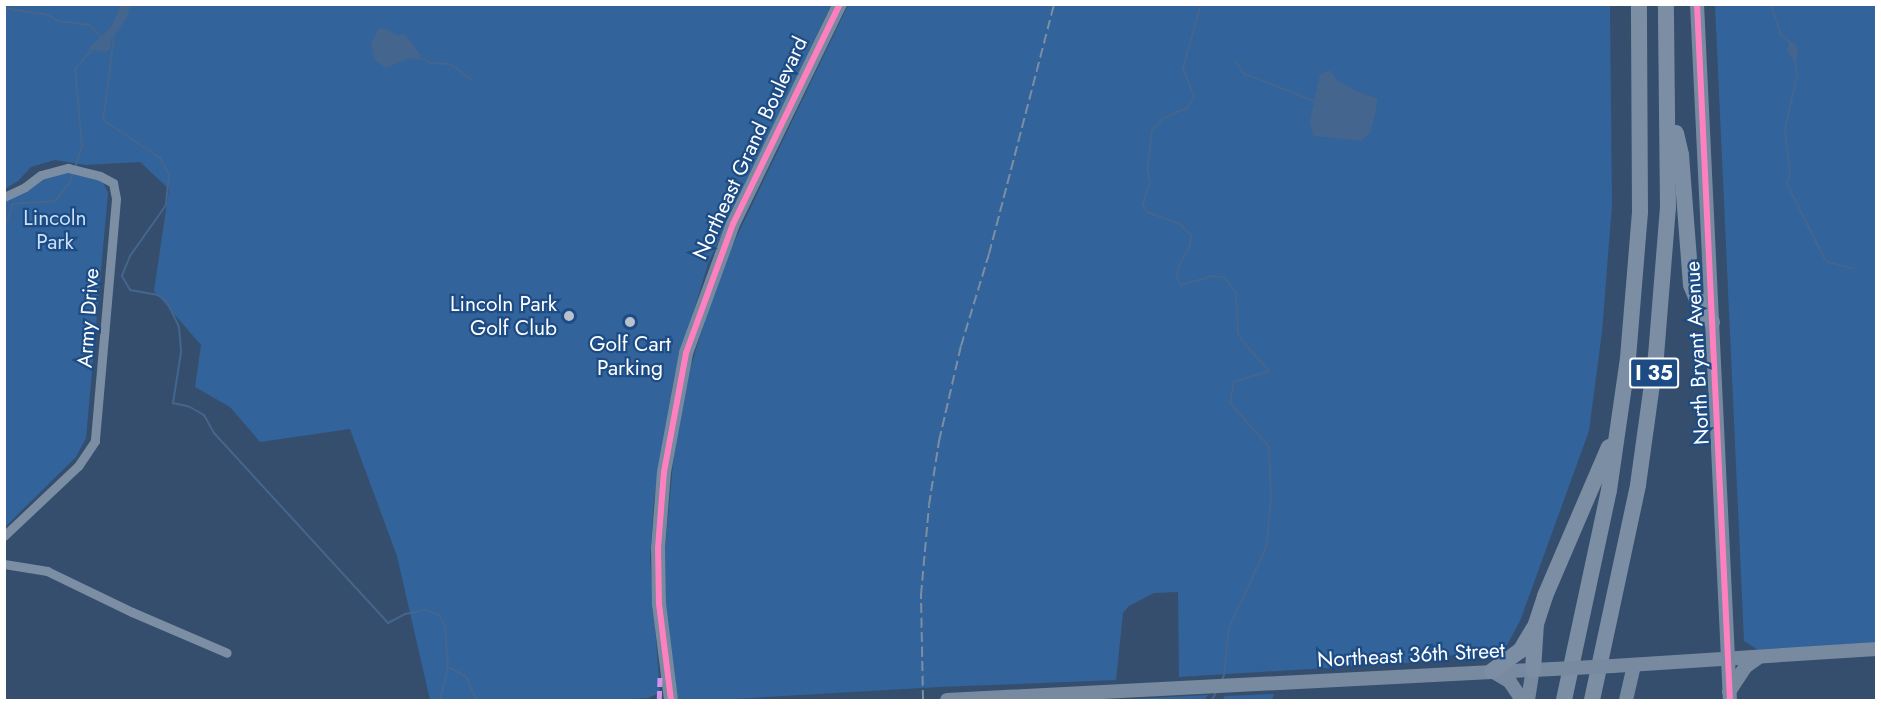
<!DOCTYPE html>
<html>
<head>
<meta charset="utf-8">
<style>
  body { margin:0 }
  #map { position:relative; width:1881px; height:705px; overflow:hidden; background:#354e6d; font-family:Jost,sans-serif }
  div>[style] { position:absolute }
  [style*='--x'] { left:calc(var(--x)*1px); top:calc(var(--y)*1px); width:calc(var(--w)*1px); rotate:calc(var(--a)*1deg) }
  .green>* { inset:0; background:#32639b }
  .water>* { inset:0; background:#44658e }
  .stream>* { height:2px; margin:-1px; padding:0 1px; transform-origin:1px; border-radius:1px; background:#44658e }
  .street>* { height:9px; margin:-4.5px; padding:0 4.5px; transform-origin:4.5px; border-radius:4.5px; background:#7b8ea3 }
  .secondary>* { height:14px; margin:-7px; padding:0 7px; transform-origin:7px; border-radius:7px; background:#778a9f }
  .highway>* { height:16px; margin:-8px; padding:0 8px; transform-origin:8px; border-radius:8px; background:#7c8ea3 }
  .rail>* { height:2px; margin-top:-1px; transform-origin:0; background:repeating-linear-gradient(90deg,#7c8ea3 0 10px,transparent 0 14.5px) }
  .secondary-bridge>* { height:14px; margin:-7px; padding:0 7px; transform-origin:7px; border-radius:7px; background:#778a9f }
  .quiet>* { height:4.5px; margin-top:-2.25px; transform-origin:0; background:repeating-linear-gradient(90deg,#d193ec 0 9px,transparent 0 13.5px) }
  .cycleway>* { height:6px; margin:-3px; padding:0 3px; transform-origin:3px; border-radius:3px; background:#ff80c0 }
  .dots>* { width:16px; height:16px; translate:-50% -50%; box-sizing:border-box; border:3px solid #1d4c85; border-radius:50% }
  span { translate:-50% -50%; white-space:nowrap; text-align:center; line-height:1.15; -webkit-text-stroke:4.5px #1d4c85; paint-order:stroke }
  .shield-label span { padding:2px 4px; background:#1d4c85; border:2px solid; border-radius:4px; -webkit-text-stroke-width:0 }
  .shield-label { font-size:20px; color:#fff; font-weight:700 }
  .street-label { font-size:21px; color:#fff }
  .park-label { font-size:21px; color:#cadff8 }
  .poi-label { font-size:21px; color:#fff }
  .right { translate:-100% -50%; text-align:right }
  .frame { position:absolute; inset:0; border:6px solid #fff; pointer-events:none }
</style>
</head>
<body>
<div id="map">
  <div class="green">
    <i style="clip-path:polygon(4px 5px,831px 5px,708px 264px,675px 373px,654px 500px,650px 559px,660px 693px,648px 698px,611px 700px,430px 700px,397px 556px,350px 429px,260px 442px,230px 407px,195px 387px,201px 345px,154px 291px,169px 189px,140px 162px,86px 165px,55px 160px,31px 167px,18px 181px,5px 189px)"></i>
    <i style="clip-path:polygon(848px 5px,1610px 5px,1612px 205px,1602px 332px,1589px 431px,1520px 621px,1507px 645px,1494px 653px,1440px 656px,1439px 661px,1179px 677px,1178px 592px,1154px 593px,1129px 606px,1123px 613px,1116px 680px,939px 687px,717px 700px,678px 700px,674px 688px,666px 609px,665px 550px,674px 453px,687px 378px,722px 267px)"></i>
    <i style="clip-path:polygon(1715px 5px,1876px 5px,1876px 642px,1758px 650px,1744px 641px)"></i>
    <i style="clip-path:polygon(64px 170px,97px 179px,104px 184px,108px 193px,86px 438px,76px 457px,5px 527px,5px 200px,41px 177px)"></i>
    <i style="clip-path:polygon(1274px 694px,1272px 700px,1222px 700px,1225px 696px)"></i>
    <i style="clip-path:polygon(1208px 695px,1204px 700px,1113px 700px)"></i>
  </div>
  <div class="water">
    <i style="clip-path:polygon(121px 5px,130px 5px,128px 16px,111px 40px,110px 49px,105px 52px,88px 49px,111px 27px)"></i>
    <i style="clip-path:polygon(384px 28px,395px 34px,406px 35px,421px 55px,419px 60px,409px 58px,386px 68px,374px 59px,371px 44px,378px 29px)"></i>
    <i style="clip-path:polygon(1789px 40px,1796px 44px,1798px 55px,1795px 63px,1787px 52px)"></i>
    <i style="clip-path:polygon(1329px 70px,1339px 81px,1356px 91px,1378px 99px,1371px 132px,1361px 141px,1313px 136px,1310px 121px,1318px 83px,1320px 74px)"></i>
  </div>
  <div class="stream">
    <i style="--x:1201;--y:4;--w:66;--a:105.7"></i>
    <i style="--x:1183;--y:68;--w:31;--a:69"></i>
    <i style="--x:1194;--y:97;--w:13;--a:122"></i>
    <i style="--x:1187;--y:108;--w:26;--a:157"></i>
    <i style="--x:1163;--y:118;--w:17;--a:130"></i>
    <i style="--x:1152;--y:131;--w:38;--a:97"></i>
    <i style="--x:1147;--y:169;--w:13;--a:77"></i>
    <i style="--x:1150;--y:182;--w:24;--a:107"></i>
    <i style="--x:1143;--y:205;--w:8;--a:60"></i>
    <i style="--x:1147;--y:212;--w:35;--a:20"></i>
    <i style="--x:1180;--y:224;--w:16;--a:45"></i>
    <i style="--x:1191;--y:235;--w:10;--a:96"></i>
    <i style="--x:1190;--y:245;--w:26;--a:118"></i>
    <i style="--x:1178;--y:268;--w:10;--a:96"></i>
    <i style="--x:1177;--y:278;--w:8;--a:60"></i>
    <i style="--x:1181;--y:285;--w:32;--a:-16"></i>
    <i style="--x:1212;--y:276;--w:12;--a:5"></i>
    <i style="--x:1224;--y:277;--w:20;--a:53"></i>
    <i style="--x:1236;--y:293;--w:40;--a:87.1"></i>
    <i style="--x:1238;--y:333;--w:10;--a:61"></i>
    <i style="--x:1243;--y:342;--w:39;--a:48"></i>
    <i style="--x:1269;--y:371;--w:37;--a:163"></i>
    <i style="--x:1234;--y:382;--w:21;--a:101"></i>
    <i style="--x:1230;--y:403;--w:59;--a:48.4"></i>
    <i style="--x:1269;--y:447;--w:53;--a:87.8"></i>
    <i style="--x:1271;--y:500;--w:48;--a:95.9"></i>
    <i style="--x:1266;--y:548;--w:88;--a:114.8"></i>
    <i style="--x:1229;--y:628;--w:47;--a:96.1"></i>
    <i style="--x:1224;--y:675;--w:8;--a:113"></i>
    <i style="--x:1771;--y:4;--w:33;--a:72"></i>
    <i style="--x:1781;--y:35;--w:11;--a:41"></i>
    <i style="--x:4;--y:8;--w:45;--a:9"></i>
    <i style="--x:48;--y:15;--w:12;--a:31"></i>
    <i style="--x:58;--y:21;--w:32;--a:7"></i>
    <i style="--x:90;--y:25;--w:16;--a:47"></i>
    <i style="--x:114;--y:37;--w:84;--a:97.5"></i>
    <i style="--x:103;--y:120;--w:69;--a:33.7"></i>
    <i style="--x:160;--y:158;--w:19;--a:62"></i>
    <i style="--x:169;--y:175;--w:30;--a:96"></i>
    <i style="--x:166;--y:205;--w:62;--a:125.2"></i>
    <i style="--x:130;--y:256;--w:22;--a:112"></i>
    <i style="--x:122;--y:276;--w:16;--a:60"></i>
    <i style="--x:130;--y:290;--w:27;--a:10"></i>
    <i style="--x:157;--y:295;--w:10;--a:29"></i>
    <i style="--x:166;--y:300;--w:30;--a:64"></i>
    <i style="--x:179;--y:327;--w:25;--a:85"></i>
    <i style="--x:181;--y:352;--w:52;--a:98.9"></i>
    <i style="--x:173;--y:403;--w:17;--a:13"></i>
    <i style="--x:190;--y:407;--w:16;--a:30"></i>
    <i style="--x:204;--y:415;--w:21;--a:61"></i>
    <i style="--x:214;--y:433;--w:258;--a:47.5"></i>
    <i style="--x:388;--y:623;--w:19;--a:-28"></i>
    <i style="--x:405;--y:614;--w:21;--a:-11"></i>
    <i style="--x:426;--y:610;--w:14;--a:21"></i>
    <i style="--x:439;--y:615;--w:13;--a:61"></i>
    <i style="--x:445;--y:626;--w:41;--a:85.8"></i>
    <i style="--x:448;--y:667;--w:34;--a:104"></i>
    <i style="--x:420;--y:57;--w:13;--a:29"></i>
    <i style="--x:431;--y:63;--w:19;--a:3"></i>
    <i style="--x:450;--y:64;--w:26;--a:36"></i>
    <i style="--x:1795;--y:59;--w:16;--a:83"></i>
    <i style="--x:1797;--y:75;--w:55;--a:102.5"></i>
    <i style="--x:1785;--y:129;--w:45;--a:83.7"></i>
    <i style="--x:1790;--y:174;--w:10;--a:107"></i>
    <i style="--x:1787;--y:184;--w:83;--a:63.4"></i>
    <i style="--x:1824;--y:258;--w:6;--a:45"></i>
    <i style="--x:1828;--y:262;--w:27;--a:15"></i>
    <i style="--x:1235;--y:60;--w:15;--a:58"></i>
    <i style="--x:1243;--y:73;--w:76;--a:21.5"></i>
    <i style="--x:75;--y:168;--w:22;--a:-72"></i>
    <i style="--x:82;--y:147;--w:78;--a:-95.1"></i>
    <i style="--x:75;--y:69;--w:29;--a:-49"></i>
    <i style="--x:4;--y:229;--w:27;--a:-70"></i>
    <i style="--x:13;--y:204;--w:42;--a:-4.1"></i>
    <i style="--x:55;--y:201;--w:22;--a:-51"></i>
    <i style="--x:69;--y:184;--w:12;--a:-70"></i>
    <i style="--x:448;--y:667;--w:20;--a:27"></i>
    <i style="--x:466;--y:676;--w:26;--a:67"></i>
    <i style="--x:1212;--y:700;--w:9;--a:-63"></i>
  </div>
  <div class="street">
    <i style="--x:4;--y:197;--w:23;--a:-25"></i>
    <i style="--x:25;--y:187;--w:20;--a:-37"></i>
    <i style="--x:41;--y:175;--w:28;--a:-15"></i>
    <i style="--x:68;--y:168;--w:33;--a:14"></i>
    <i style="--x:100;--y:176;--w:15;--a:28"></i>
    <i style="--x:113;--y:183;--w:16;--a:79"></i>
    <i style="--x:116;--y:199;--w:243;--a:95"></i>
    <i style="--x:95;--y:441;--w:30;--a:124"></i>
    <i style="--x:78;--y:466;--w:102;--a:136.6"></i>
    <i style="--x:4;--y:564;--w:44;--a:9.2"></i>
    <i style="--x:47;--y:571;--w:94;--a:25.8"></i>
    <i style="--x:132;--y:612;--w:103;--a:23.3"></i>
  </div>
  <div class="secondary">
    <i style="--x:1697;--y:4;--w:697;--a:87.29"></i>
    <i style="--x:1613;--y:666;--w:264;--a:-3.7"></i>
    <i style="--x:1492;--y:671;--w:21;--a:31"></i>
    <i style="--x:1510;--y:682;--w:22;--a:56"></i>
    <i style="--x:1729;--y:692;--w:30;--a:-57"></i>
    <i style="--x:1745;--y:667;--w:16;--a:-35"></i>
    <i style="--x:671;--y:700;--w:97;--a:-97.1"></i>
    <i style="--x:659;--y:604;--w:56;--a:-91"></i>
    <i style="--x:658;--y:548;--w:76;--a:-85.5"></i>
    <i style="--x:664;--y:472;--w:121;--a:-79.5"></i>
    <i style="--x:686;--y:353;--w:137;--a:-70"></i>
    <i style="--x:733;--y:224;--w:245;--a:-64.1"></i>
    <i style="--x:947;--y:700;--w:607;--a:-2.93"></i>
    <i style="--x:1528;--y:700;--w:30;--a:-81"></i>
    <i style="--x:1626;--y:700;--w:36;--a:-77"></i>
  </div>
  <div class="highway">
    <i style="--x:1676;--y:133;--w:23;--a:77"></i>
    <i style="--x:1681;--y:155;--w:130;--a:85.6"></i>
    <i style="--x:1691;--y:285;--w:28;--a:67"></i>
    <i style="--x:1702;--y:311;--w:15;--a:48"></i>
    <i style="--x:1533;--y:670;--w:46;--a:-86.3"></i>
    <i style="--x:1536;--y:624;--w:29;--a:-72"></i>
    <i style="--x:1545;--y:596;--w:162;--a:-66.8"></i>
    <i style="--x:1492;--y:671;--w:34;--a:-36"></i>
    <i style="--x:1520;--y:651;--w:27;--a:-59"></i>
    <i style="--x:1564;--y:700;--w:215;--a:-77.9"></i>
    <i style="--x:1609;--y:490;--w:133;--a:-81.8"></i>
    <i style="--x:1628;--y:358;--w:146;--a:-85.3"></i>
    <i style="--x:1640;--y:212;--w:208;--a:-90.3"></i>
    <i style="--x:1592;--y:700;--w:220;--a:-77.9"></i>
    <i style="--x:1638;--y:485;--w:130;--a:-82.1"></i>
    <i style="--x:1656;--y:356;--w:148;--a:-85.4"></i>
    <i style="--x:1668;--y:208;--w:204;--a:-90.6"></i>
  </div>
  <div class="rail">
    <i style="--x:923;--y:700;--w:105;--a:-91.1"></i>
    <i style="--x:921;--y:595;--w:90;--a:-84.9"></i>
    <i style="--x:929;--y:505;--w:65;--a:-81.1"></i>
    <i style="--x:939;--y:441;--w:98;--a:-77"></i>
    <i style="--x:961;--y:346;--w:96;--a:-73.1"></i>
    <i style="--x:989;--y:254;--w:258;--a:-75.4"></i>
  </div>
  <div class="secondary-bridge">
    <i style="--x:1553;--y:669;--w:60;--a:-2.9"></i>
  </div>
  <div class="quiet">
    <i style="--x:659;--y:700;--w:23;--a:-88"></i>
  </div>
  <div class="cycleway">
    <i style="--x:1697;--y:4;--w:697;--a:87.29"></i>
    <i style="--x:671;--y:700;--w:97;--a:-97.1"></i>
    <i style="--x:659;--y:604;--w:56;--a:-91"></i>
    <i style="--x:658;--y:548;--w:76;--a:-85.5"></i>
    <i style="--x:664;--y:472;--w:121;--a:-79.5"></i>
    <i style="--x:686;--y:353;--w:137;--a:-70"></i>
    <i style="--x:733;--y:224;--w:245;--a:-64.1"></i>
  </div>
  <div class="dots">
    <i style="left:569px;top:316px;background:#b8c1cc"></i>
    <i style="left:630px;top:322px;background:#b8c1cc"></i>
  </div>
  <div class="shield-label">
    <span style="left:1654px;top:373px">I 35</span>
  </div>
  <div class="street-label">
    <span style="left:750px;top:148px;rotate:-65deg">Northeast Grand Boulevard</span>
    <span style="left:88px;top:318px;rotate:-86deg">Army Drive</span>
    <span style="left:1697px;top:353px;rotate:-93deg">North Bryant Avenue</span>
    <span style="left:1411px;top:655px;rotate:-3deg">Northeast 36th Street</span>
  </div>
  <div class="park-label">
    <span style="left:55px;top:230px">Lincoln<br>Park</span>
  </div>
  <div class="poi-label">
    <span class="right" style="left:557px;top:316px">Lincoln Park<br>Golf Club</span>
    <span style="left:630px;top:356px">Golf Cart<br>Parking</span>
  </div>
  <div class="frame"></div>
</div>
</body>
</html>
